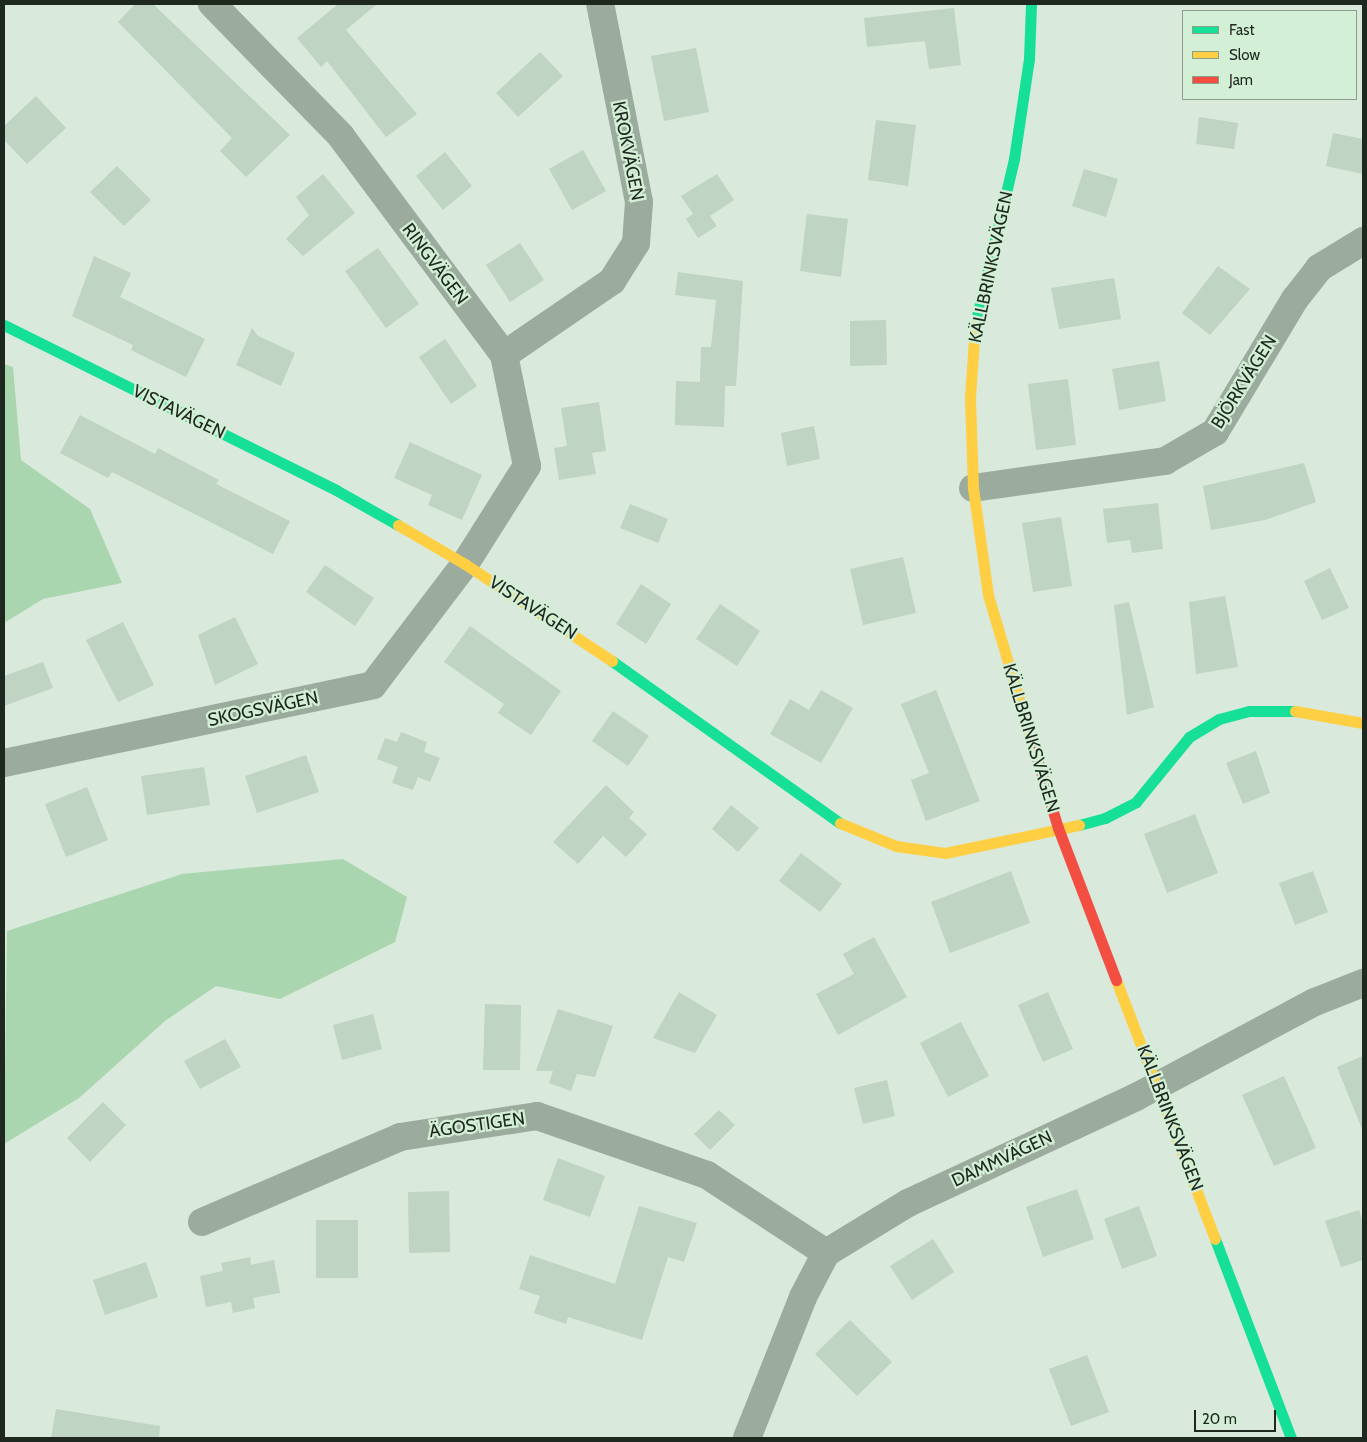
<!DOCTYPE html>
<html>
<head>
<meta charset="utf-8">
<style>
  body { margin:0 }
  #map { position:relative; width:1367px; height:1442px; overflow:hidden; background:#d9e9db; font-family:Cabin,sans-serif }
  div>[style] { position:absolute }
  [style*='--x'] { left:calc(var(--x)*1px); top:calc(var(--y)*1px); width:calc(var(--w)*1px); rotate:calc(var(--a)*1deg) }
  .green>* { inset:0; background:#a9d6af }
  .building>* { inset:0; background:#bfd4c3 }
  .street>* { height:28px; margin:-14px; padding:0 14px; transform-origin:14px; border-radius:14px; background:#9bab9d }
  .fast>* { height:11px; margin:-5.5px; padding:0 5.5px; transform-origin:5.5px; border-radius:5.5px; background:#16e098 }
  .slow>* { height:11px; margin:-5.5px; padding:0 5.5px; transform-origin:5.5px; border-radius:5.5px; background:#ffcf43 }
  .jam>* { height:11px; margin:-5.5px; padding:0 5.5px; transform-origin:5.5px; border-radius:5.5px; background:#f24e42 }
  span { translate:-50% -50%; white-space:nowrap; text-align:center; line-height:1.15; -webkit-text-stroke:4.5px #d3efd6; paint-order:stroke }
  .street-label { font-size:18px; color:#1e281f }
  .frame { position:absolute; inset:0; border:5px solid #1e281f; pointer-events:none }
  .legend { position:absolute; left:1182px; top:10px; width:175px; height:90px; box-sizing:border-box; background:#d3efd6; border:1px solid #8b9f8d; margin:0; padding:6px 9px; list-style:none; font-size:15px; color:#1e281f }
  .legend li { display:flex; align-items:center; gap:10px; height:25px }
  .legend b { width:25px; border:1px solid #8b9f8d }
  .scale { position:absolute; left:1194px; top:1410px; width:82px; height:22px; box-sizing:border-box; border:2px solid #1e281f; border-top:0; padding-left:6px; font-size:15px; line-height:18px; white-space:nowrap; color:#1e281f; -webkit-text-stroke:4px #d3efd6; paint-order:stroke }
</style>
</head>
<body>
<div id="map">
  <div class="green">
    <i style="clip-path:polygon(4px 364px,13px 367px,21px 460px,90px 509px,122px 583px,43px 599px,4px 623px)"></i>
    <i style="clip-path:polygon(343px 859px,407px 897px,395px 942px,280px 999px,216px 986px,165px 1021px,79px 1098px,4px 1144px,7px 931px,182px 874px)"></i>
  </div>
  <div class="building">
    <i style="clip-path:polygon(135px 4px,153px 4px,290px 135px,246px 177px,220px 151px,232px 138px,118px 22px)"></i>
    <i style="clip-path:polygon(338px 4px,377px 4px,346px 30px,417px 114px,386px 137px,327px 61px,321px 67px,297px 38px)"></i>
    <i style="clip-path:polygon(954px 8px,961px 65px,929px 69px,925px 41px,867px 47px,864px 18px)"></i>
    <i style="clip-path:polygon(696px 48px,709px 112px,664px 121px,651px 56px)"></i>
    <i style="clip-path:polygon(540px 52px,563px 76px,518px 117px,496px 93px)"></i>
    <i style="clip-path:polygon(36px 96px,66px 128px,27px 164px,4px 140px,4px 126px)"></i>
    <i style="clip-path:polygon(1199px 117px,1238px 123px,1234px 149px,1196px 144px)"></i>
    <i style="clip-path:polygon(876px 120px,916px 125px,908px 186px,868px 180px)"></i>
    <i style="clip-path:polygon(1333px 133px,1363px 139px,1363px 174px,1326px 166px)"></i>
    <i style="clip-path:polygon(583px 150px,606px 191px,572px 210px,549px 169px)"></i>
    <i style="clip-path:polygon(445px 152px,472px 186px,443px 210px,416px 176px)"></i>
    <i style="clip-path:polygon(117px 166px,151px 200px,124px 226px,90px 192px)"></i>
    <i style="clip-path:polygon(1084px 169px,1118px 179px,1106px 217px,1072px 206px)"></i>
    <i style="clip-path:polygon(323px 174px,355px 213px,303px 256px,286px 239px,309px 215px,296px 197px)"></i>
    <i style="clip-path:polygon(717px 174px,734px 200px,710px 216px,717px 226px,698px 238px,686px 219px,693px 214px,681px 196px)"></i>
    <i style="clip-path:polygon(807px 214px,848px 219px,841px 277px,800px 271px)"></i>
    <i style="clip-path:polygon(520px 243px,544px 280px,510px 302px,486px 265px)"></i>
    <i style="clip-path:polygon(378px 248px,419px 304px,386px 328px,345px 271px)"></i>
    <i style="clip-path:polygon(94px 256px,131px 273px,120px 297px,205px 339px,186px 377px,131px 350px,133px 345px,72px 316px)"></i>
    <i style="clip-path:polygon(1218px 266px,1250px 289px,1210px 335px,1182px 313px)"></i>
    <i style="clip-path:polygon(678px 272px,743px 281px,736px 386px,725px 386px,724px 427px,675px 425px,676px 381px,700px 382px,701px 347px,711px 347px,716px 300px,675px 295px)"></i>
    <i style="clip-path:polygon(1114px 278px,1121px 319px,1059px 329px,1051px 288px)"></i>
    <i style="clip-path:polygon(886px 320px,887px 365px,850px 366px,850px 321px)"></i>
    <i style="clip-path:polygon(252px 328px,258px 336px,295px 353px,281px 386px,236px 365px)"></i>
    <i style="clip-path:polygon(445px 339px,477px 386px,451px 404px,419px 357px)"></i>
    <i style="clip-path:polygon(1159px 361px,1166px 401px,1119px 410px,1112px 369px)"></i>
    <i style="clip-path:polygon(1068px 379px,1076px 445px,1036px 450px,1028px 384px)"></i>
    <i style="clip-path:polygon(599px 402px,606px 451px,592px 453px,596px 474px,559px 480px,554px 448px,567px 446px,561px 408px)"></i>
    <i style="clip-path:polygon(80px 415px,155px 454px,158px 448px,219px 480px,216px 484px,290px 521px,273px 554px,112px 472px,108px 478px,60px 453px)"></i>
    <i style="clip-path:polygon(814px 426px,820px 459px,787px 466px,781px 433px)"></i>
    <i style="clip-path:polygon(410px 442px,482px 475px,462px 520px,428px 505px,432px 495px,394px 478px)"></i>
    <i style="clip-path:polygon(1304px 463px,1316px 502px,1265px 520px,1211px 530px,1203px 486px)"></i>
    <i style="clip-path:polygon(1158px 503px,1163px 549px,1132px 553px,1130px 540px,1107px 543px,1103px 509px)"></i>
    <i style="clip-path:polygon(630px 504px,668px 519px,658px 543px,620px 528px)"></i>
    <i style="clip-path:polygon(1061px 517px,1072px 586px,1033px 592px,1022px 523px)"></i>
    <i style="clip-path:polygon(903px 557px,916px 613px,863px 625px,850px 569px)"></i>
    <i style="clip-path:polygon(325px 565px,374px 598px,355px 626px,306px 592px)"></i>
    <i style="clip-path:polygon(1330px 568px,1349px 608px,1322px 620px,1304px 581px)"></i>
    <i style="clip-path:polygon(641px 584px,671px 604px,646px 644px,616px 624px)"></i>
    <i style="clip-path:polygon(1225px 596px,1238px 667px,1196px 674px,1189px 602px)"></i>
    <i style="clip-path:polygon(1129px 602px,1154px 707px,1127px 715px,1114px 605px)"></i>
    <i style="clip-path:polygon(720px 604px,760px 631px,737px 666px,696px 639px)"></i>
    <i style="clip-path:polygon(235px 617px,258px 664px,215px 685px,198px 635px)"></i>
    <i style="clip-path:polygon(123px 622px,154px 685px,118px 702px,86px 640px)"></i>
    <i style="clip-path:polygon(470px 626px,561px 691px,531px 735px,498px 713px,504px 704px,444px 662px)"></i>
    <i style="clip-path:polygon(43px 662px,53px 688px,4px 706px,4px 676px)"></i>
    <i style="clip-path:polygon(821px 690px,853px 708px,821px 763px,770px 734px,790px 699px,809px 710px)"></i>
    <i style="clip-path:polygon(936px 690px,980px 801px,926px 821px,911px 780px,929px 773px,901px 704px)"></i>
    <i style="clip-path:polygon(613px 711px,649px 736px,628px 766px,592px 741px)"></i>
    <i style="clip-path:polygon(401px 732px,427px 742px,424px 752px,440px 758px,430px 782px,418px 777px,413px 790px,392px 783px,398px 767px,377px 759px,385px 738px,397px 742px)"></i>
    <i style="clip-path:polygon(1256px 751px,1270px 793px,1243px 804px,1226px 763px)"></i>
    <i style="clip-path:polygon(306px 755px,319px 792px,257px 813px,245px 776px)"></i>
    <i style="clip-path:polygon(204px 767px,210px 805px,147px 815px,141px 776px)"></i>
    <i style="clip-path:polygon(606px 785px,634px 812px,629px 818px,647px 834px,626px 857px,603px 836px,578px 864px,553px 842px)"></i>
    <i style="clip-path:polygon(87px 787px,108px 840px,66px 857px,45px 804px)"></i>
    <i style="clip-path:polygon(731px 805px,759px 828px,738px 852px,712px 829px)"></i>
    <i style="clip-path:polygon(1195px 814px,1218px 873px,1167px 893px,1144px 834px)"></i>
    <i style="clip-path:polygon(801px 853px,842px 884px,820px 912px,779px 881px)"></i>
    <i style="clip-path:polygon(1011px 871px,1030px 923px,950px 953px,931px 902px)"></i>
    <i style="clip-path:polygon(1313px 871px,1328px 912px,1295px 925px,1279px 883px)"></i>
    <i style="clip-path:polygon(874px 937px,907px 997px,838px 1035px,816px 994px,854px 974px,843px 954px)"></i>
    <i style="clip-path:polygon(679px 992px,717px 1015px,695px 1053px,653px 1038px)"></i>
    <i style="clip-path:polygon(1048px 992px,1073px 1049px,1043px 1062px,1018px 1005px)"></i>
    <i style="clip-path:polygon(485px 1004px,521px 1005px,520px 1070px,483px 1070px)"></i>
    <i style="clip-path:polygon(558px 1009px,613px 1026px,595px 1077px,577px 1074px,571px 1091px,549px 1083px,553px 1071px,536px 1071px)"></i>
    <i style="clip-path:polygon(373px 1014px,382px 1049px,342px 1060px,333px 1025px)"></i>
    <i style="clip-path:polygon(961px 1022px,989px 1076px,948px 1097px,920px 1043px)"></i>
    <i style="clip-path:polygon(225px 1039px,241px 1067px,200px 1089px,184px 1061px)"></i>
    <i style="clip-path:polygon(1363px 1056px,1363px 1129px,1362px 1129px,1337px 1067px)"></i>
    <i style="clip-path:polygon(1284px 1076px,1316px 1148px,1274px 1166px,1242px 1095px)"></i>
    <i style="clip-path:polygon(887px 1080px,895px 1116px,863px 1124px,854px 1088px)"></i>
    <i style="clip-path:polygon(103px 1102px,126px 1125px,90px 1162px,67px 1138px)"></i>
    <i style="clip-path:polygon(719px 1110px,735px 1125px,710px 1150px,694px 1134px)"></i>
    <i style="clip-path:polygon(558px 1158px,605px 1176px,590px 1217px,543px 1200px)"></i>
    <i style="clip-path:polygon(1077px 1189px,1094px 1239px,1043px 1257px,1026px 1207px)"></i>
    <i style="clip-path:polygon(449px 1191px,450px 1252px,409px 1253px,408px 1192px)"></i>
    <i style="clip-path:polygon(639px 1206px,697px 1223px,684px 1262px,668px 1257px,642px 1340px,568px 1317px,566px 1324px,534px 1313px,540px 1296px,519px 1289px,530px 1255px,615px 1284px)"></i>
    <i style="clip-path:polygon(1139px 1206px,1157px 1256px,1122px 1269px,1104px 1219px)"></i>
    <i style="clip-path:polygon(1359px 1210px,1363px 1223px,1363px 1260px,1341px 1267px,1325px 1221px)"></i>
    <i style="clip-path:polygon(316px 1220px,358px 1220px,358px 1278px,316px 1278px)"></i>
    <i style="clip-path:polygon(933px 1239px,954px 1272px,912px 1300px,890px 1266px)"></i>
    <i style="clip-path:polygon(250px 1257px,251px 1265px,274px 1260px,280px 1293px,253px 1298px,255px 1308px,233px 1313px,231px 1302px,206px 1307px,200px 1276px,223px 1271px,221px 1263px)"></i>
    <i style="clip-path:polygon(146px 1262px,158px 1297px,105px 1315px,93px 1280px)"></i>
    <i style="clip-path:polygon(850px 1320px,892px 1362px,857px 1396px,815px 1354px)"></i>
    <i style="clip-path:polygon(1087px 1355px,1109px 1412px,1071px 1426px,1049px 1369px)"></i>
    <i style="clip-path:polygon(56px 1409px,160px 1426px,159px 1438px,51px 1438px)"></i>
  </div>
  <div class="street">
    <i style="--x:504;--y:355;--w:131;--a:-34.4"></i>
    <i style="--x:612;--y:281;--w:45;--a:-57.7"></i>
    <i style="--x:636;--y:243;--w:41;--a:-85.8"></i>
    <i style="--x:639;--y:202;--w:202;--a:-101.1"></i>
    <i style="--x:973;--y:488;--w:194;--a:-8"></i>
    <i style="--x:1165;--y:461;--w:58;--a:-30.1"></i>
    <i style="--x:1215;--y:432;--w:155;--a:-59"></i>
    <i style="--x:1295;--y:299;--w:39;--a:-52"></i>
    <i style="--x:1319;--y:268;--w:52;--a:-31.5"></i>
    <i style="--x:4;--y:763;--w:377;--a:-11.9"></i>
    <i style="--x:373;--y:685;--w:152;--a:-52.8"></i>
    <i style="--x:465;--y:564;--w:116;--a:-57.7"></i>
    <i style="--x:527;--y:466;--w:113;--a:-101.7"></i>
    <i style="--x:504;--y:355;--w:273;--a:-126.7"></i>
    <i style="--x:341;--y:136;--w:185;--a:-134.3"></i>
    <i style="--x:202;--y:1222;--w:215;--a:-23.2"></i>
    <i style="--x:400;--y:1137;--w:139;--a:-8.7"></i>
    <i style="--x:537;--y:1116;--w:180;--a:19.1"></i>
    <i style="--x:707;--y:1175;--w:142;--a:33.2"></i>
    <i style="--x:747;--y:1438;--w:152;--a:-68.3"></i>
    <i style="--x:803;--y:1297;--w:50;--a:-62.4"></i>
    <i style="--x:826;--y:1253;--w:96;--a:-31.4"></i>
    <i style="--x:908;--y:1203;--w:251;--a:-24.9"></i>
    <i style="--x:1136;--y:1097;--w:203;--a:-28"></i>
    <i style="--x:1315;--y:1002;--w:52;--a:-21.6"></i>
  </div>
  <div class="fast">
    <i style="--x:975;--y:324;--w:170;--a:-76.7"></i>
    <i style="--x:1014;--y:159;--w:101;--a:-81.5"></i>
    <i style="--x:1029;--y:59;--w:55;--a:-87.9"></i>
    <i style="--x:4;--y:325;--w:371;--a:26.4"></i>
    <i style="--x:336;--y:490;--w:71;--a:29.4"></i>
    <i style="--x:612;--y:661;--w:280;--a:35.4"></i>
    <i style="--x:1079;--y:825;--w:27;--a:-15"></i>
    <i style="--x:1105;--y:818;--w:35;--a:-27"></i>
    <i style="--x:1136;--y:802;--w:84;--a:-50.8"></i>
    <i style="--x:1189;--y:737;--w:35;--a:-31"></i>
    <i style="--x:1219;--y:719;--w:31;--a:-15"></i>
    <i style="--x:1249;--y:711;--w:46;--a:0"></i>
    <i style="--x:1215;--y:1239;--w:213;--a:69.1"></i>
  </div>
  <div class="slow">
    <i style="--x:975;--y:324;--w:74;--a:93.9"></i>
    <i style="--x:970;--y:398;--w:90;--a:88.1"></i>
    <i style="--x:973;--y:488;--w:108;--a:82"></i>
    <i style="--x:988;--y:595;--w:150;--a:73.4"></i>
    <i style="--x:398;--y:525;--w:78;--a:30.2"></i>
    <i style="--x:465;--y:564;--w:176;--a:33.4"></i>
    <i style="--x:1295;--y:711;--w:69;--a:10"></i>
    <i style="--x:840;--y:823;--w:61;--a:22.3"></i>
    <i style="--x:896;--y:846;--w:49;--a:8.1"></i>
    <i style="--x:945;--y:853;--w:137;--a:-11.8"></i>
    <i style="--x:1116;--y:980;--w:277;--a:69.1"></i>
  </div>
  <div class="jam">
    <i style="--x:1031;--y:739;--w:93;--a:73.1"></i>
    <i style="--x:1058;--y:828;--w:163;--a:69.1"></i>
  </div>
  <div class="street-label">
    <span style="left:628px;top:151px;rotate:79deg">KROKVÄGEN</span>
    <span style="left:435px;top:264px;rotate:53deg">RINGVÄGEN</span>
    <span style="left:991px;top:267px;rotate:-78deg">KÄLLBRINKSVÄGEN</span>
    <span style="left:1244px;top:382px;rotate:-58deg">BJÖRKVÄGEN</span>
    <span style="left:179px;top:412px;rotate:26deg">VISTAVÄGEN</span>
    <span style="left:533px;top:608px;rotate:33deg">VISTAVÄGEN</span>
    <span style="left:263px;top:709px;rotate:-12deg">SKOGSVÄGEN</span>
    <span style="left:1031px;top:738px;rotate:73deg">KÄLLBRINKSVÄGEN</span>
    <span style="left:1170px;top:1118px;rotate:69deg">KÄLLBRINKSVÄGEN</span>
    <span style="left:477px;top:1125px;rotate:-8deg">ÄGOSTIGEN</span>
    <span style="left:1002px;top:1159px;rotate:-25deg">DAMMVÄGEN</span>
  </div>
  <div class="frame"></div>
  <ul class="legend">
  <li><b style="height:6px;background:#16e098"></b>Fast</li>
  <li><b style="height:6px;background:#ffcf43"></b>Slow</li>
  <li><b style="height:6px;background:#f24e42"></b>Jam</li>
  </ul>
  <div class="scale">20 m</div>
</div>
</body>
</html>
